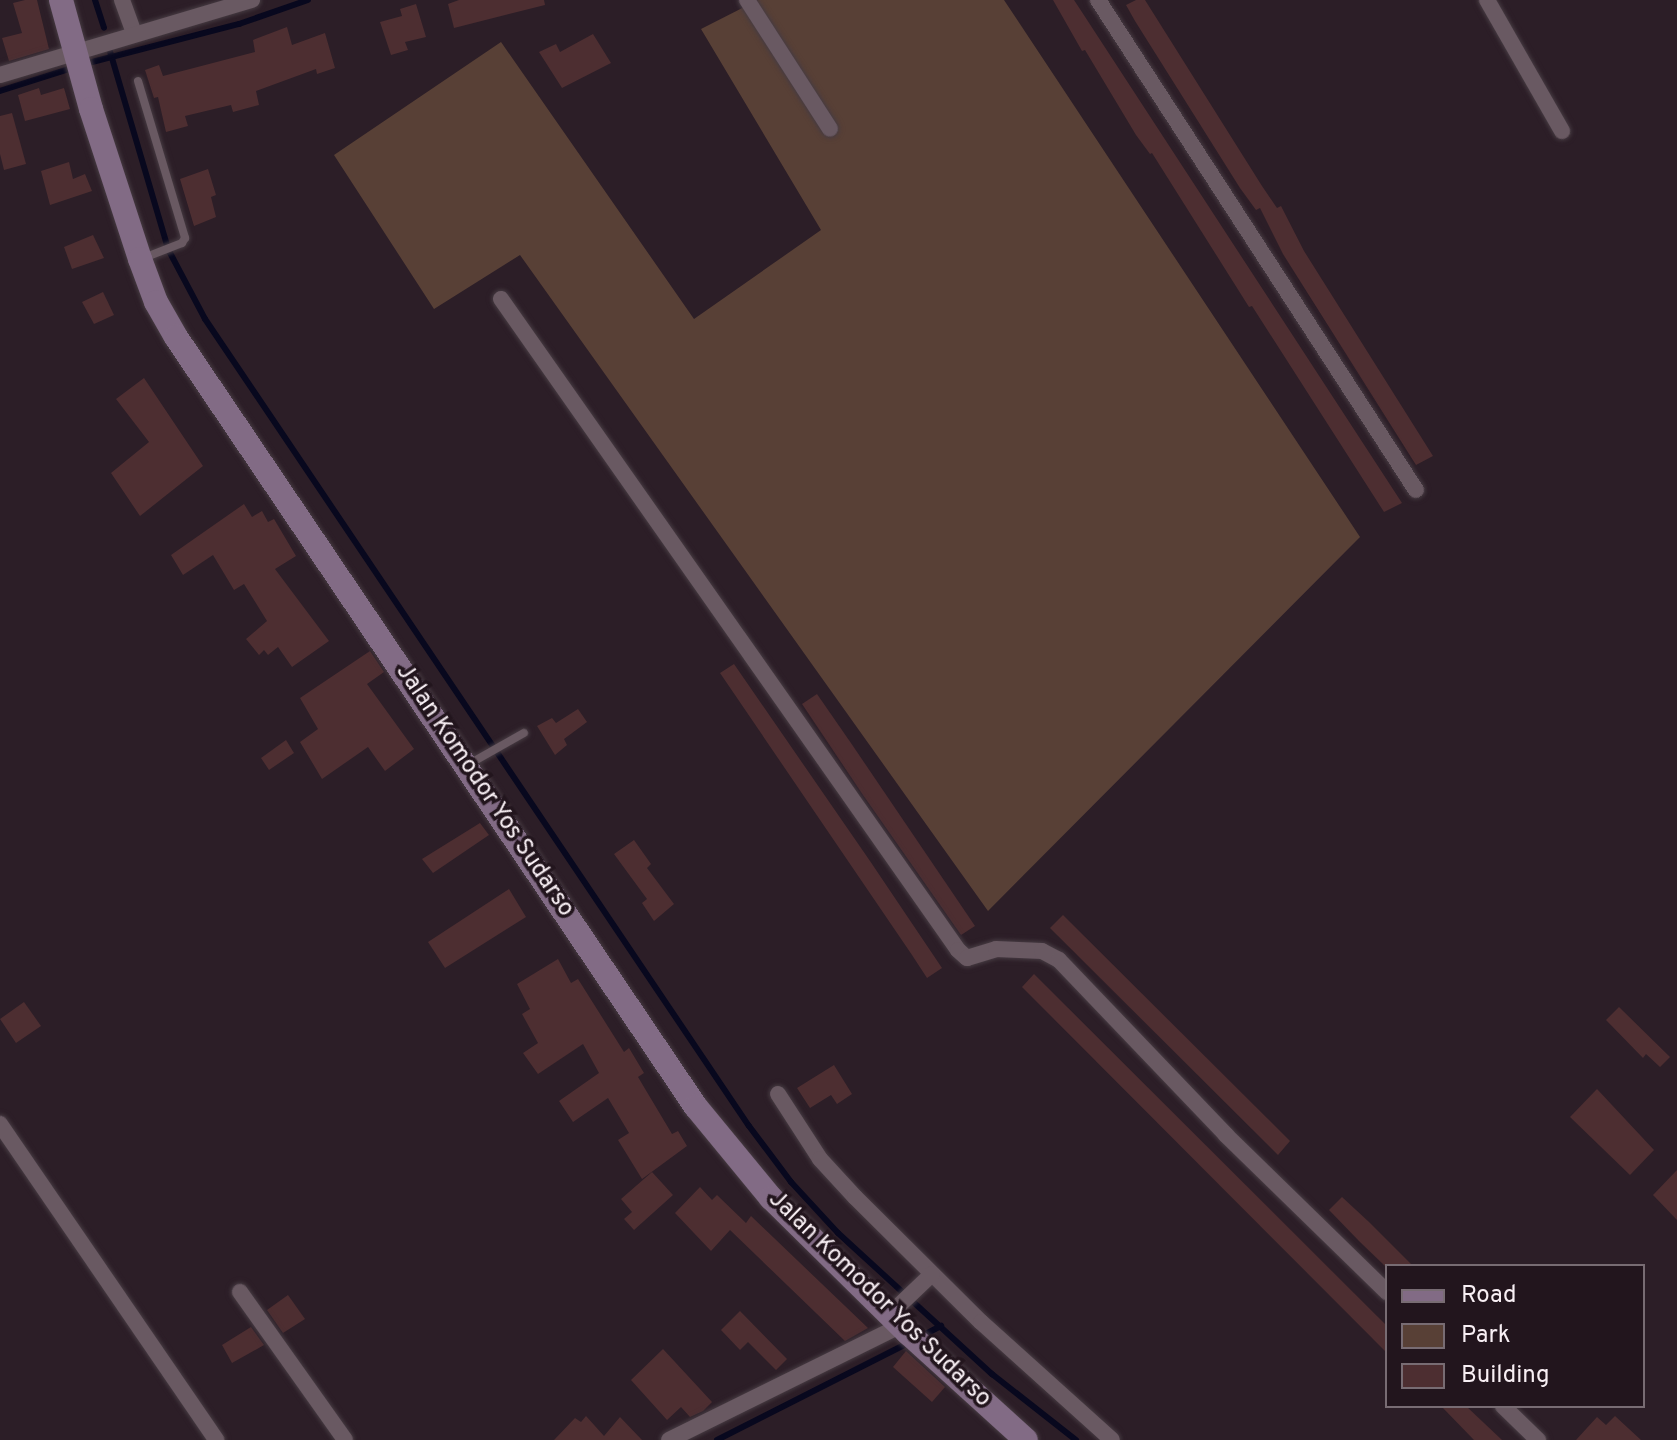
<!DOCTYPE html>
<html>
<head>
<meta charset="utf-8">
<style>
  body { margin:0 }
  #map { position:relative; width:1677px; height:1440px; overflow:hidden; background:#2c1e27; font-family:Overpass,sans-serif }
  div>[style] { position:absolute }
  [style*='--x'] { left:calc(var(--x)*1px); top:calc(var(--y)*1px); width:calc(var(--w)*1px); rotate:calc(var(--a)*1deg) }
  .green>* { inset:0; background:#584036 }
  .stream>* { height:6px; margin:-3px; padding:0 3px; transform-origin:3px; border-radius:3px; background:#08081e }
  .building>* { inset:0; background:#4d2e31 }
  .roads { filter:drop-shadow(0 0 2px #463b42) drop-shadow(0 0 2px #463b42) }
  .lane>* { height:8px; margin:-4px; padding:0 4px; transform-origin:4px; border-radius:4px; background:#695962 }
  .street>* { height:16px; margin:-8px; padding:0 8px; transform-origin:8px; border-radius:8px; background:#695962 }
  .secondary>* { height:24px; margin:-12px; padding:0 12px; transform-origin:12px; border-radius:12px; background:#826b85 }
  span { translate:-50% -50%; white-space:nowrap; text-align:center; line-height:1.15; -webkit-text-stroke:7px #22151d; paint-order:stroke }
  .street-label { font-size:24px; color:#f8eff4 }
  .legend { position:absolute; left:1385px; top:1264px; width:260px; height:144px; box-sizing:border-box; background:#22151d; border:2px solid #786c73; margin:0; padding:10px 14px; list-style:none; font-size:24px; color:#f8eff4 }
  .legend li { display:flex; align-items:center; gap:16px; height:40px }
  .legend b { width:40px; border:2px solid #786c73 }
</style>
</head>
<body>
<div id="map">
  <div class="green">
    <i style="clip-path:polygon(758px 0,1004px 0,1360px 537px,988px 911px,520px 255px,434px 309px,334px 155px,501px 42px,694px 319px,821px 230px,701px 29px)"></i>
  </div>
  <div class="stream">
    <i style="--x:95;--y:0;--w:29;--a:72"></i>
    <i style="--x:109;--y:48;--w:209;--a:73.6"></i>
    <i style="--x:168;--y:249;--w:79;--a:62.1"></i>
    <i style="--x:205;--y:319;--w:973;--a:56.02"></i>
    <i style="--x:749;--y:1126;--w:70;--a:53.1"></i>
    <i style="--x:791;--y:1182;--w:69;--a:47.3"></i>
    <i style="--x:838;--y:1233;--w:209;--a:42.5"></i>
    <i style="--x:992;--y:1374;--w:107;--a:38.2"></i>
    <i style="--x:92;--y:62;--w:152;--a:-14.5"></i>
    <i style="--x:239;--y:24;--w:73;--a:-19.2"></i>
    <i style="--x:0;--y:91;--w:72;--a:-17.7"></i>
    <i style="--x:920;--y:1337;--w:24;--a:-28"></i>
    <i style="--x:717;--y:1440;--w:216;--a:-26.9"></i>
  </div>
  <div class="building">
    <i style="clip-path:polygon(25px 0,37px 0,49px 49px,9px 61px,2px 38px,22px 33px,13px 3px)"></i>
    <i style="clip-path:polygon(459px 0,544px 0,545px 5px,454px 28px,448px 4px)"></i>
    <i style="clip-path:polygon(1053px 0,1074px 0,1078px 6px,1402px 503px,1384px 512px,1252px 306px,1249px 307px,1152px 153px,1150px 154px,1136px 135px,1085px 50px,1082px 51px)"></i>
    <i style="clip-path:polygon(1136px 0,1145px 0,1262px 186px,1277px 208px,1281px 206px,1304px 251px,1433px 456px,1416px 465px,1283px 254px,1260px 208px,1256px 210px,1240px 188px,1135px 21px,1126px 5px)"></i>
    <i style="clip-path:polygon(416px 4px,426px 37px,405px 42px,408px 50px,391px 55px,380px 22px,402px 16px,400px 9px)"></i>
    <i style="clip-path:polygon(287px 27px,292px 45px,325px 33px,335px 68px,317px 74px,316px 69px,256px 91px,259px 105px,233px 112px,231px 105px,185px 116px,188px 126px,166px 132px,158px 97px,154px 98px,145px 70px,159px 65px,163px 76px,255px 52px,253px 40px)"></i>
    <i style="clip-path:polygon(593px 34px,611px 63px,562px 88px,539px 52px,556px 44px,560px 52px)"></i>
    <i style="clip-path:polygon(39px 88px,41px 95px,64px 88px,70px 109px,25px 121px,18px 95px)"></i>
    <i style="clip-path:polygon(12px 113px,26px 164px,4px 170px,0 154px,0 116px)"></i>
    <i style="clip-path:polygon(69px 162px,73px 179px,85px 174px,92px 191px,50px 205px,41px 171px)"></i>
    <i style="clip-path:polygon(208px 169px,216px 195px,211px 197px,216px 217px,194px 226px,180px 179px)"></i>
    <i style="clip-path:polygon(93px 235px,104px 258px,72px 269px,64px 247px)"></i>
    <i style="clip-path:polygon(103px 292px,114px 315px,94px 324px,82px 302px)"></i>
    <i style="clip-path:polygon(144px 378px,203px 466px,140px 516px,111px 473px,149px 442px,116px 399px)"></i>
    <i style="clip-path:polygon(244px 504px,252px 517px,262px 511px,268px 522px,274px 519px,296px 556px,275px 569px,329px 641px,292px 667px,278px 647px,268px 655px,264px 650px,259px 655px,246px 639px,267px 621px,244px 584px,234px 590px,213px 555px,183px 575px,171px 555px)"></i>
    <i style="clip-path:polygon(370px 651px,384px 672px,367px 684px,414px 749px,385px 771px,368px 747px,322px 779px,300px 742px,318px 729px,300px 698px)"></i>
    <i style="clip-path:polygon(734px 664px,870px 861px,942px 968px,927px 978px,912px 955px,720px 673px)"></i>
    <i style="clip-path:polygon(817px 694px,853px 746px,975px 926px,961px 935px,863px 795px,802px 704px)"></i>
    <i style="clip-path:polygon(578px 709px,587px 722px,564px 739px,567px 745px,555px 755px,537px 726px,552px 718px,556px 723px)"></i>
    <i style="clip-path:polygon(286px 740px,294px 753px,269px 770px,261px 758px)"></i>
    <i style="clip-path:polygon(480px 823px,489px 835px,433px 873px,422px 859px)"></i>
    <i style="clip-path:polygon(634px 840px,651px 864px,647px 868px,674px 904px,654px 921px,642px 903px,647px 899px,614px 854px)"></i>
    <i style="clip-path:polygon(509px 889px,526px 917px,445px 968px,428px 942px)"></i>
    <i style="clip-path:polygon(1063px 915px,1290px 1141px,1278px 1155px,1050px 928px)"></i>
    <i style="clip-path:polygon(558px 959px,571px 983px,578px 979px,624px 1052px,629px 1048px,644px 1073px,638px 1077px,672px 1134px,678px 1131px,687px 1146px,642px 1179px,618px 1140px,629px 1133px,608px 1098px,573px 1122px,559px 1101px,599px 1073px,583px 1044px,538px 1074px,523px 1053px,538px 1043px,522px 1014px,530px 1009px,517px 984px)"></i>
    <i style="clip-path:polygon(1034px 974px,1387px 1326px,1387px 1353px,1022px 987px)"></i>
    <i style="clip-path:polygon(24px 1002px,41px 1026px,16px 1043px,0 1019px)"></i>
    <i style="clip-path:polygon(1619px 1007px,1670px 1057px,1660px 1067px,1646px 1054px,1643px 1058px,1606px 1020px)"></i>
    <i style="clip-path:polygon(834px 1065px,852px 1094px,837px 1104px,831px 1095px,810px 1108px,797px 1088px)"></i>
    <i style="clip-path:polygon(1597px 1089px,1654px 1150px,1630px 1175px,1570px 1117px)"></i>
    <i style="clip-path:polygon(1677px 1170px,1677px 1220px,1653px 1195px)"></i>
    <i style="clip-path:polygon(652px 1172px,673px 1195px,634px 1230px,624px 1219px,632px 1212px,621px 1199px)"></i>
    <i style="clip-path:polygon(700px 1187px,712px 1200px,717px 1195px,746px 1223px,751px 1216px,868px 1328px,845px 1341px,730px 1230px,711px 1251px,675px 1213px)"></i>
    <i style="clip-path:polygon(1342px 1197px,1369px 1222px,1413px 1266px,1385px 1266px,1360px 1242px,1329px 1210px)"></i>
    <i style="clip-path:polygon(288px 1295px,305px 1319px,283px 1333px,267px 1310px)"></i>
    <i style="clip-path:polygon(740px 1311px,787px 1359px,776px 1370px,748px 1342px,740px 1350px,721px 1330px)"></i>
    <i style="clip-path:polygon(251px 1327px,264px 1345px,232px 1363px,222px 1345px)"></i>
    <i style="clip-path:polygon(663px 1349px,712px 1402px,703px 1411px,690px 1417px,681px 1407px,667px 1420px,631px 1380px)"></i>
    <i style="clip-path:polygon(906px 1351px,945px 1387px,932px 1402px,893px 1367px)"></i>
    <i style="clip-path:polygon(1441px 1406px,1466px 1406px,1502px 1440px,1474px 1440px)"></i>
    <i style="clip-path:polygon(586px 1416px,604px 1436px,620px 1417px,642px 1440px,554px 1440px,575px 1418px,581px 1422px)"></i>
    <i style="clip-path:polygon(1615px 1416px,1641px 1440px,1576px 1440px,1597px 1417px,1606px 1425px)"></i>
  </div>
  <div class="roads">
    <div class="lane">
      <i style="--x:138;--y:81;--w:164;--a:73.3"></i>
      <i style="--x:185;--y:238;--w:6;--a:121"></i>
      <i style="--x:182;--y:243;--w:44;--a:158.7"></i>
      <i style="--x:469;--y:764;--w:63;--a:-29.4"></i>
    </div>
    <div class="street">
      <i style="--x:122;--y:0;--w:35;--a:70"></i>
      <i style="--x:747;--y:0;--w:153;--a:57.2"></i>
      <i style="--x:1098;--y:0;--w:584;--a:57.02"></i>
      <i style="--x:1487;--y:0;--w:151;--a:60.2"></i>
      <i style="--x:0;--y:75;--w:263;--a:-16.6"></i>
      <i style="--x:501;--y:299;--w:795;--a:54.93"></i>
      <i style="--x:958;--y:950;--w:12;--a:42"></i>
      <i style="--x:967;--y:958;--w:30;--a:-17"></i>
      <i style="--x:996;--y:949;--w:46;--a:2.5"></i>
      <i style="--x:1042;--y:951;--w:19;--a:28"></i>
      <i style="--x:1059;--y:960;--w:242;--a:46.3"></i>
      <i style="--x:1226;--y:1135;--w:225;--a:44.3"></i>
      <i style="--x:778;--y:1094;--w:77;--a:57.1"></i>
      <i style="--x:820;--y:1159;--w:52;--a:47.4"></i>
      <i style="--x:855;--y:1197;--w:177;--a:44.8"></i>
      <i style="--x:981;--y:1322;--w:176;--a:42"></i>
      <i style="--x:0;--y:1124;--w:383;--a:55.6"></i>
      <i style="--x:240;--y:1292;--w:181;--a:54.6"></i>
      <i style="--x:889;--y:1315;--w:59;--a:-43.6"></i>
      <i style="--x:1503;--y:1406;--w:49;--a:44.2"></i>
      <i style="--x:669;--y:1440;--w:260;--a:-26.3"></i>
    </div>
    <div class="secondary">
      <i style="--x:61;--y:0;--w:113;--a:74.6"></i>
      <i style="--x:91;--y:109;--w:158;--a:71.9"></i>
      <i style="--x:140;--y:259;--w:46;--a:69.6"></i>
      <i style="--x:156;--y:302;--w:40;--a:60.3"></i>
      <i style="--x:176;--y:337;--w:929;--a:55.97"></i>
      <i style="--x:696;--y:1107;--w:118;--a:50.5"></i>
      <i style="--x:771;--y:1198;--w:192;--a:44.6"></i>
      <i style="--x:908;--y:1333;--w:159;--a:42.2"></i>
    </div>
  </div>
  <div class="street-label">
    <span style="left:484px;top:791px;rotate:56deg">Jalan Komodor Yos Sudarso</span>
    <span style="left:879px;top:1300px;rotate:44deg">Jalan Komodor Yos Sudarso</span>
  </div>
  <ul class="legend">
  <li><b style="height:10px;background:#826b85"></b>Road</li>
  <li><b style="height:22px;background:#584036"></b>Park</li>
  <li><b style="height:22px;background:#4d2e31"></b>Building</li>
  </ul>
</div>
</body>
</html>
